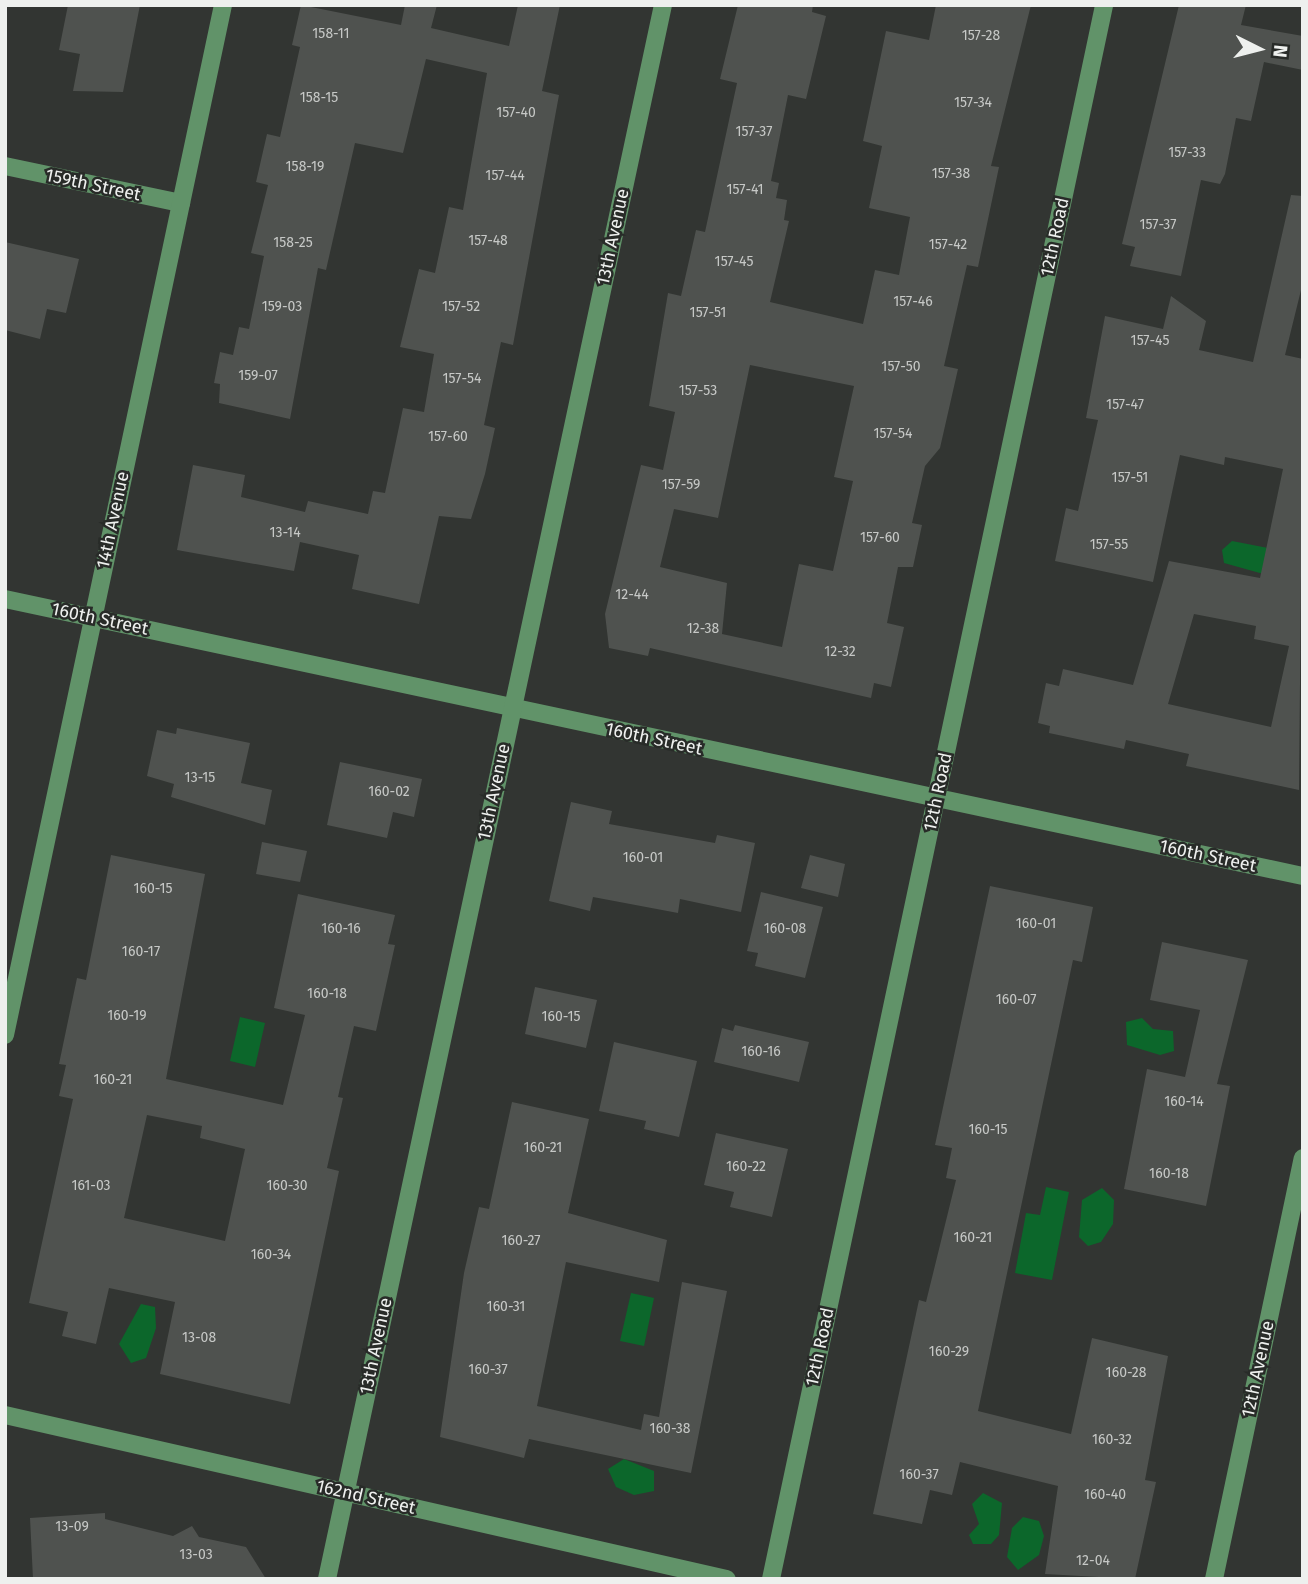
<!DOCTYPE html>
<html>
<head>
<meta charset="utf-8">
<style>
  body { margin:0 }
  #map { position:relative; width:1308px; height:1584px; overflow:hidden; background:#323532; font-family:"Fira Sans",sans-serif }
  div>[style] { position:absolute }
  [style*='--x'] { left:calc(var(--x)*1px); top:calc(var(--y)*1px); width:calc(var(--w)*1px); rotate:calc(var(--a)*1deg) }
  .water>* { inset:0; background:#0c672b }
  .building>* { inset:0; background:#4f524f }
  .minor>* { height:18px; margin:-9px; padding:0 9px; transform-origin:9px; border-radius:9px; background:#619369 }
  span { translate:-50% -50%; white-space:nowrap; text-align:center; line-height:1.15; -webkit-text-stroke:5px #282b28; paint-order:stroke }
  .number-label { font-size:14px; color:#c6c8c6 }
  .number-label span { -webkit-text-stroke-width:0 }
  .street-label { font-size:18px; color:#eef0ee }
  .frame { position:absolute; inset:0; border:7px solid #eef0ee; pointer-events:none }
  .north { position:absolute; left:1224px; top:14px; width:70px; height:70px; -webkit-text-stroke:5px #282b28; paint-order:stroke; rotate:96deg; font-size:19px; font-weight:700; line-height:28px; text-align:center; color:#eef0ee }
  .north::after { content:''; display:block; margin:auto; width:24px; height:32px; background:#eef0ee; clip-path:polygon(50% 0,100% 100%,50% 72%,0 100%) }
</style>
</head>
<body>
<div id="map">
  <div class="water">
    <i style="clip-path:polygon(1232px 541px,1273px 549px,1267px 575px,1224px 563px,1222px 550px)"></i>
    <i style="clip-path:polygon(240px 1017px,265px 1023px,255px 1067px,230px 1061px)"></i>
    <i style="clip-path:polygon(1142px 1018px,1153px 1029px,1173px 1031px,1174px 1051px,1160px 1055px,1127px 1045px,1126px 1022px)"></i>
    <i style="clip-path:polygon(1046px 1187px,1069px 1192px,1052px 1280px,1015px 1273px,1026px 1213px,1040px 1215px)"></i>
    <i style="clip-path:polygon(1102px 1188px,1114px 1200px,1113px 1224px,1101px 1242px,1088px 1246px,1079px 1237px,1082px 1200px)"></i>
    <i style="clip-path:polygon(631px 1293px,654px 1298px,644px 1346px,620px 1341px)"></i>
    <i style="clip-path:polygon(141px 1304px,155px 1307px,156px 1328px,146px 1358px,131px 1363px,119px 1344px)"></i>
    <i style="clip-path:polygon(624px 1459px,654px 1471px,654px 1491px,634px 1495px,616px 1487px,608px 1469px)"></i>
    <i style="clip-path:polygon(983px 1493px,1002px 1503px,999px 1535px,991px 1544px,973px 1544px,969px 1535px,979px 1524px,972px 1504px)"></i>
    <i style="clip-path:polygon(1023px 1517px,1039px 1521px,1044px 1536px,1039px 1555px,1018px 1570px,1007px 1557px,1012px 1528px)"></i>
  </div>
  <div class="building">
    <i style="clip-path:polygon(68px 5px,140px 5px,123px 92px,73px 91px,80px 54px,59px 50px)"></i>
    <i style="clip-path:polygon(301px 5px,401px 25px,405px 5px,437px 5px,431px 28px,509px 46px,518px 5px,560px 5px,542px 91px,559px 95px,513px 345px,501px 342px,484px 425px,495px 428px,485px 474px,471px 519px,439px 516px,419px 604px,352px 589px,359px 555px,300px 542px,294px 571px,177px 550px,193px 465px,245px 475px,241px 497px,305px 512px,308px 501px,368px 514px,373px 491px,385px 493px,403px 408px,424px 412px,434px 354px,400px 347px,419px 269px,435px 273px,449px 207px,463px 210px,487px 73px,426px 59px,403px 153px,355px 143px,326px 270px,318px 268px,290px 419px,219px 403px,220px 384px,214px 383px,220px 352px,233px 355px,239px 327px,249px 329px,264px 256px,251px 253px,268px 185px,256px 182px,267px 134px,280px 137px,300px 47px,292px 45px)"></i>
    <i style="clip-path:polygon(evenodd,738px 5px,813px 5px,812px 12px,826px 16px,806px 99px,788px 95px,771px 181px,779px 183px,776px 198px,787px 200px,784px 220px,789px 221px,770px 302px,863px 324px,875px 270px,899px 275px,910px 217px,869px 208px,882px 146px,863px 141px,886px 31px,929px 40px,936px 5px,1031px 5px,991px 166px,999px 167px,978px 267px,967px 265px,944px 366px,958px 369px,940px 448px,925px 466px,912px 523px,922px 525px,913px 567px,898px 567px,887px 623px,904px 627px,891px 687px,874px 683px,871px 698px,650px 648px,648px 656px,609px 648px,605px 614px,641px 465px,663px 470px,675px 412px,649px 406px,668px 293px,681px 296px,696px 230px,705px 232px,737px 83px,720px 79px,738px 5px,750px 365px,854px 386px,834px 477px,853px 481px,833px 571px,799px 564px,782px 647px,722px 634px,727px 583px,660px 567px,674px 509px,718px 518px,750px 365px)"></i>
    <i style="clip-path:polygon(1179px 5px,1246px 5px,1241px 25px,1303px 36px,1303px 70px,1264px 62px,1251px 121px,1236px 118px,1225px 174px,1220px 184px,1201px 180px,1181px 276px,1130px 266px,1135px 247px,1122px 244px)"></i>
    <i style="clip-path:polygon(evenodd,1291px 195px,1303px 196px,1303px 282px,1285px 355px,1303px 359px,1299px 790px,1186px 766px,1189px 754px,1126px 740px,1124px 749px,1049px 733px,1050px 726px,1038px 723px,1046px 683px,1059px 686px,1063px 669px,1133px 685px,1169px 561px,1260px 578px,1283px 469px,1225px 457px,1224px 465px,1180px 455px,1153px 582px,1055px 561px,1066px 508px,1078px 511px,1098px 420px,1086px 418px,1105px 316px,1163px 329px,1171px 296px,1206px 321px,1199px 350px,1253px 362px,1291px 195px,1194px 614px,1256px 626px,1254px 639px,1289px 646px,1271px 727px,1168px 704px,1194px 614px)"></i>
    <i style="clip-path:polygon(5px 242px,79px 259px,66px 313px,47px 309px,40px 339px,5px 330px)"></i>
    <i style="clip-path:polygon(177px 728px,250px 743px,241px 783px,272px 790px,265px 825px,171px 797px,174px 784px,147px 776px,157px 730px,176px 734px)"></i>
    <i style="clip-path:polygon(340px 762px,422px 779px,414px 817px,393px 812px,387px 838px,327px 825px)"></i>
    <i style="clip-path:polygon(571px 802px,612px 811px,609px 824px,715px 843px,717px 835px,755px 843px,741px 912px,680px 899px,678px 913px,593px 897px,590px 911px,549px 901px)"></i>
    <i style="clip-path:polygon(262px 842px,307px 851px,300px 882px,256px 874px)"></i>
    <i style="clip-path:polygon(evenodd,111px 855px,205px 874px,166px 1079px,283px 1105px,305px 1015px,274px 1008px,298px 894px,395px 915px,388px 944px,395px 945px,376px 1031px,354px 1026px,338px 1097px,343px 1098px,327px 1168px,339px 1171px,290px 1404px,160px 1374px,175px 1302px,109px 1288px,96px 1344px,62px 1336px,68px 1312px,29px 1303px,73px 1099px,59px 1096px,66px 1065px,59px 1064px,77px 978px,86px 980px,111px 855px,147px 1115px,202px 1126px,200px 1138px,245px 1149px,225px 1241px,124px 1218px,147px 1115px)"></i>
    <i style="clip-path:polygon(810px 855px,845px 864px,838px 897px,801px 888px)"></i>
    <i style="clip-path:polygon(990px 886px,1093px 907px,1082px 962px,1073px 960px,978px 1411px,1071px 1434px,1092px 1338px,1168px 1356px,1145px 1480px,1156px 1482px,1135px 1579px,1045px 1574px,1058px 1486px,960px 1462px,952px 1495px,930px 1490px,922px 1524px,873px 1514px,919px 1300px,926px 1302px,956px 1180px,946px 1178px,952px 1148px,935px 1145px)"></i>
    <i style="clip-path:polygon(761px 892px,823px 907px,805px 978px,755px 966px,758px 953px,747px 951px)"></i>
    <i style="clip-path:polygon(1162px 942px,1248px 960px,1217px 1084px,1230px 1086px,1206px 1206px,1124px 1189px,1147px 1069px,1185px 1077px,1200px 1010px,1150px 1000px)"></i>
    <i style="clip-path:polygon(535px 987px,597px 1000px,586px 1048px,525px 1034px)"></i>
    <i style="clip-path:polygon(735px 1025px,809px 1042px,799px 1082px,714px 1062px,722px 1028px,733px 1031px)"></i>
    <i style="clip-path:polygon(614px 1042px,697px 1061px,679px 1137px,644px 1129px,646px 1121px,599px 1111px)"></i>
    <i style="clip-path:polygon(512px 1102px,589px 1119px,568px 1213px,667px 1240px,659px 1282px,566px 1262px,537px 1406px,641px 1430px,644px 1414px,659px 1417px,682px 1282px,727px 1291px,691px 1473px,529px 1439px,524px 1458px,440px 1437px,464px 1273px,479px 1207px,489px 1209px)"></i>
    <i style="clip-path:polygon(716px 1133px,788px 1149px,772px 1217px,730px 1207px,734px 1192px,704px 1185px)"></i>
    <i style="clip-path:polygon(105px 1513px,105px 1519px,173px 1536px,192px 1526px,199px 1537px,246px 1547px,266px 1579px,33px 1579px,30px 1518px)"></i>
  </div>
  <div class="minor">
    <i style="--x:5;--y:166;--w:180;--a:11.9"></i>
    <i style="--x:5;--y:599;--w:1327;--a:12.05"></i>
    <i style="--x:5;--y:1035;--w:1053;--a:-78.05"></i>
    <i style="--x:5;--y:1415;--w:740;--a:12.8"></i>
    <i style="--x:327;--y:1579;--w:1609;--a:-77.95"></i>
    <i style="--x:771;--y:1579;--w:1609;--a:-78.05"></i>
    <i style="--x:1214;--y:1579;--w:430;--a:-78.1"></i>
  </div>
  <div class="number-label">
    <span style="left:331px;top:34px">158-11</span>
    <span style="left:981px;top:36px">157-28</span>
    <span style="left:319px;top:98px">158-15</span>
    <span style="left:973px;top:103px">157-34</span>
    <span style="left:516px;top:113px">157-40</span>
    <span style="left:754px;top:132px">157-37</span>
    <span style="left:1187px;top:153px">157-33</span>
    <span style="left:305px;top:167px">158-19</span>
    <span style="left:951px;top:174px">157-38</span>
    <span style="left:505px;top:176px">157-44</span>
    <span style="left:745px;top:190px">157-41</span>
    <span style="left:1158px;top:225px">157-37</span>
    <span style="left:488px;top:241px">157-48</span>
    <span style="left:293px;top:243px">158-25</span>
    <span style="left:948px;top:245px">157-42</span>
    <span style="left:734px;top:262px">157-45</span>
    <span style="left:913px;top:302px">157-46</span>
    <span style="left:282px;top:307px">159-03</span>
    <span style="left:461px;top:307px">157-52</span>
    <span style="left:708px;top:313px">157-51</span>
    <span style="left:1150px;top:341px">157-45</span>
    <span style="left:901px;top:367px">157-50</span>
    <span style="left:258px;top:376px">159-07</span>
    <span style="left:462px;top:379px">157-54</span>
    <span style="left:698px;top:391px">157-53</span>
    <span style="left:1125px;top:405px">157-47</span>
    <span style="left:893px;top:434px">157-54</span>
    <span style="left:448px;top:437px">157-60</span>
    <span style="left:1130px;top:478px">157-51</span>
    <span style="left:681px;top:485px">157-59</span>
    <span style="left:285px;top:533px">13-14</span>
    <span style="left:880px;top:538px">157-60</span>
    <span style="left:1109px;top:545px">157-55</span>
    <span style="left:632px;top:595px">12-44</span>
    <span style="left:703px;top:629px">12-38</span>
    <span style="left:840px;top:652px">12-32</span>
    <span style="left:200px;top:778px">13-15</span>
    <span style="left:389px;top:792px">160-02</span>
    <span style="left:643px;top:858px">160-01</span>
    <span style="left:153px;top:889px">160-15</span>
    <span style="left:1036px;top:924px">160-01</span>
    <span style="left:341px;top:929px">160-16</span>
    <span style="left:785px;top:929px">160-08</span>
    <span style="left:141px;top:952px">160-17</span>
    <span style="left:327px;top:994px">160-18</span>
    <span style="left:1016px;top:1000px">160-07</span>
    <span style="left:127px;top:1016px">160-19</span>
    <span style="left:561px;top:1017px">160-15</span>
    <span style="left:761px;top:1052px">160-16</span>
    <span style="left:113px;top:1080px">160-21</span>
    <span style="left:1184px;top:1102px">160-14</span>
    <span style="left:988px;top:1130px">160-15</span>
    <span style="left:543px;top:1148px">160-21</span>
    <span style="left:746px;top:1167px">160-22</span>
    <span style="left:1169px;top:1174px">160-18</span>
    <span style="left:91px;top:1186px">161-03</span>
    <span style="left:287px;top:1186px">160-30</span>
    <span style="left:973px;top:1238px">160-21</span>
    <span style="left:521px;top:1241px">160-27</span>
    <span style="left:271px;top:1255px">160-34</span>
    <span style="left:506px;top:1307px">160-31</span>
    <span style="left:199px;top:1338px">13-08</span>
    <span style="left:949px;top:1352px">160-29</span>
    <span style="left:488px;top:1370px">160-37</span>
    <span style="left:1126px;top:1373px">160-28</span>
    <span style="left:670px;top:1429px">160-38</span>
    <span style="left:1112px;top:1440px">160-32</span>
    <span style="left:919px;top:1475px">160-37</span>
    <span style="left:1105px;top:1495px">160-40</span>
    <span style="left:72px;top:1527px">13-09</span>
    <span style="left:196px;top:1555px">13-03</span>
    <span style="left:1093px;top:1561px">12-04</span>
  </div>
  <div class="street-label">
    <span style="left:93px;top:185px;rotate:12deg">159th Street</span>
    <span style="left:613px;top:237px;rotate:-78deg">13th Avenue</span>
    <span style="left:1055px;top:237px;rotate:-78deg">12th Road</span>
    <span style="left:113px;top:520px;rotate:-78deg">14th Avenue</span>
    <span style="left:100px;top:619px;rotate:12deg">160th Street</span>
    <span style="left:654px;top:739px;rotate:12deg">160th Street</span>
    <span style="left:494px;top:792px;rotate:-78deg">13th Avenue</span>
    <span style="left:938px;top:792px;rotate:-78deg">12th Road</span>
    <span style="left:1208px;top:856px;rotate:12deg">160th Street</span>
    <span style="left:376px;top:1346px;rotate:-78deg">13th Avenue</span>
    <span style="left:820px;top:1347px;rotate:-78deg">12th Road</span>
    <span style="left:1258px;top:1369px;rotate:-78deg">12th Avenue</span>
    <span style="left:366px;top:1497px;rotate:13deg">162nd Street</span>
  </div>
  <div class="frame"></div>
  <div class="north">N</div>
</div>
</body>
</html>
